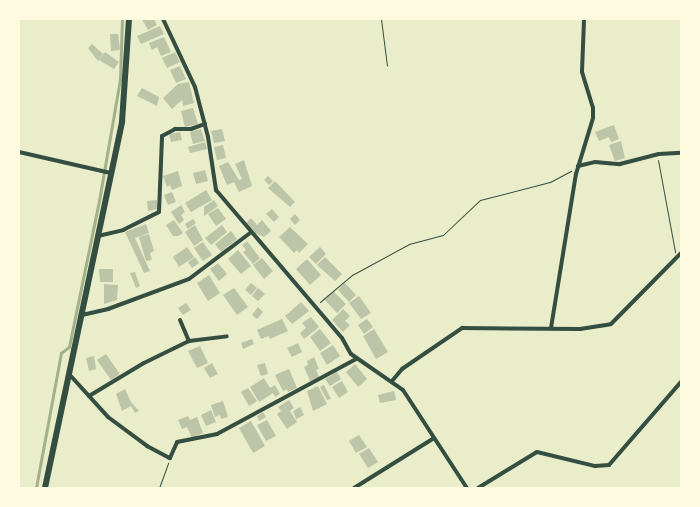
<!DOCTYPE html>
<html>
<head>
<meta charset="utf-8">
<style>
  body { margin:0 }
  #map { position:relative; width:700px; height:507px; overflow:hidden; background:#e9edc9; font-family:Jost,sans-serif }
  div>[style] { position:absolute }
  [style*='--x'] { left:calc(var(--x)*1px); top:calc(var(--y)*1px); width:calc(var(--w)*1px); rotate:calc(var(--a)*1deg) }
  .stream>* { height:2.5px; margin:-1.25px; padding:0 1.25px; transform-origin:1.25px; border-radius:1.25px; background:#a3b18a }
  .building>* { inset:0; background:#bcc5a7 }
  .path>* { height:1px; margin:-0.5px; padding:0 0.5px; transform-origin:0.5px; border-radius:0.5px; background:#344e41 }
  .minor>* { height:4px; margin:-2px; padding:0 2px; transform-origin:2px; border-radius:2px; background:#344e41 }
  .primary>* { height:5.5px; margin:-2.75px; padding:0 2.75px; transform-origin:2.75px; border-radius:2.75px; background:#344e41 }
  span { translate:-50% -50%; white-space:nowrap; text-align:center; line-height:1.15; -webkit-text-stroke:5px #fefae0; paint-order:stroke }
  .frame { position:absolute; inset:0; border:20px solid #fefae0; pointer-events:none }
</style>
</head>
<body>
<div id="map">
  <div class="stream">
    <i style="--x:36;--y:488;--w:137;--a:-79.5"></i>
    <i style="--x:61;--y:353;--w:10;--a:-37"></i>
    <i style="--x:69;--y:347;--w:149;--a:-78.4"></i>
    <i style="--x:99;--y:201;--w:123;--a:-80.2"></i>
    <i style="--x:120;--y:80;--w:61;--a:-88.1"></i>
  </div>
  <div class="building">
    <i style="clip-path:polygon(142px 19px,154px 19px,157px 25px,148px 30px)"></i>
    <i style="clip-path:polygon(160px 26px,164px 34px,141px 44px,137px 36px)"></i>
    <i style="clip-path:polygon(110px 34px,118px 34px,120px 50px,111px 51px)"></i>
    <i style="clip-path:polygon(164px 37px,171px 52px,161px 56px,157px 47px,152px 50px,149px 43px)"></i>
    <i style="clip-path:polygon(92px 44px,103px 54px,98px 61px,88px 48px)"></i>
    <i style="clip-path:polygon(105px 52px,119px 62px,114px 69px,99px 60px)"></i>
    <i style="clip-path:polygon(175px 52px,180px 62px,167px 68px,162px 58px)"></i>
    <i style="clip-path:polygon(180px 66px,186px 79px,176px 83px,170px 70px)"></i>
    <i style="clip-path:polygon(189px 82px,194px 103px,183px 106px,182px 100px,172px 109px,163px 98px,178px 84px)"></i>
    <i style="clip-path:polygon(142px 88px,159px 97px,157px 106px,137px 96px)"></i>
    <i style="clip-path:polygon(193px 108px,198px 124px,185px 127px,181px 111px)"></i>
    <i style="clip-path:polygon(614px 125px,619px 139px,611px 142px,609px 137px,599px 141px,595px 132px)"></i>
    <i style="clip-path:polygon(201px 129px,205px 141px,193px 144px,190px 132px)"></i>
    <i style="clip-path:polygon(222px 129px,225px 141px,214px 143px,211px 131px)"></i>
    <i style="clip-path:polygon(180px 132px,182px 140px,171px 142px,169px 134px)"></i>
    <i style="clip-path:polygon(621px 141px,625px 158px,615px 161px,609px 145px)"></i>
    <i style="clip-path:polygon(205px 142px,207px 149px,190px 153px,188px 147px)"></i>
    <i style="clip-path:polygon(223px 145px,226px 158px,217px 160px,214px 147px)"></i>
    <i style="clip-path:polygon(244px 160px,252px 186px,239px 192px,234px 182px,227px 185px,219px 166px,228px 162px,239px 180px,242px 179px,235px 164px)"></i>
    <i style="clip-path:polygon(205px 170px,208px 181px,196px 184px,193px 173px)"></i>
    <i style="clip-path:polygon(178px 171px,182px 186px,172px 190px,170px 185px,167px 187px,163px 176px)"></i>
    <i style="clip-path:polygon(268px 176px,273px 181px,269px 185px,264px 180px)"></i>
    <i style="clip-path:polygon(275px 181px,295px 202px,290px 207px,268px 188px)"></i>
    <i style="clip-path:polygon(206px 190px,212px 200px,191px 212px,185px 203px)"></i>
    <i style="clip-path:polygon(172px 192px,176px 202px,168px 205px,164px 195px)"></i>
    <i style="clip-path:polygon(157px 200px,158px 209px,148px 211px,147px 201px)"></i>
    <i style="clip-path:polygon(214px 200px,218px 206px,204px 216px,204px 207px)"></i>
    <i style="clip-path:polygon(181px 205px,185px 212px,181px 215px,184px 220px,179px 224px,171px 212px)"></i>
    <i style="clip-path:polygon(218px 208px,226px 219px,216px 226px,208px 214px)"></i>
    <i style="clip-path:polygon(272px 209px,279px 217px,274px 222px,266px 214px)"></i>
    <i style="clip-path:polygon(295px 214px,300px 220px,295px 225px,290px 219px)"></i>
    <i style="clip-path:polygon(251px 218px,257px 225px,262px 220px,271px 231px,264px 237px,253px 232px,245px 224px)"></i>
    <i style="clip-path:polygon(193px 219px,196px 223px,188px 229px,185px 224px)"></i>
    <i style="clip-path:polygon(174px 220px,183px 233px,178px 236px,173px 236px,166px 225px)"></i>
    <i style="clip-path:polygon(146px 224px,149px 233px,135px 238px,150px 271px,144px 273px,125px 232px)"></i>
    <i style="clip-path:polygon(195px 225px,203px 240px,194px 246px,185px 232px)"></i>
    <i style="clip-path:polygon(222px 225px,227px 232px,211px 245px,205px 238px)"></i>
    <i style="clip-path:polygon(290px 227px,308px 244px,299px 253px,297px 250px,294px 253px,279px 237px)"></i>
    <i style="clip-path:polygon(231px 231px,237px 239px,221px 252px,215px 244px)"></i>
    <i style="clip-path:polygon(149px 234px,154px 251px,150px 253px,152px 260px,146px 261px,139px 237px)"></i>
    <i style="clip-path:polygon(247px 241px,260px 258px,253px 264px,243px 252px,246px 250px,242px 245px)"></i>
    <i style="clip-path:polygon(203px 242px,212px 255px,203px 261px,194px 248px)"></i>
    <i style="clip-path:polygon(187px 247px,194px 257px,179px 267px,173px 257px)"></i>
    <i style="clip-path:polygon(320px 247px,326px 254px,316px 264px,309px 257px)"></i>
    <i style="clip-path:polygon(238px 250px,251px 266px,241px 274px,228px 259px)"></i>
    <i style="clip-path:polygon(195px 257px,199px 263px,192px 268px,188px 262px)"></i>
    <i style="clip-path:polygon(325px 257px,342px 274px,335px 281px,317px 265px)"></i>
    <i style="clip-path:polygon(262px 258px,273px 271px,264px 279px,253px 265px)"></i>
    <i style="clip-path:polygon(307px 259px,321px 275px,310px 285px,296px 269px)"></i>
    <i style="clip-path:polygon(218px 263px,227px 274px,219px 281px,210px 269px)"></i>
    <i style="clip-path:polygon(99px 269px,113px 269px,113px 282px,100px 282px)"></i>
    <i style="clip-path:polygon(135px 272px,140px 286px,136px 288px,130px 273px)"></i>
    <i style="clip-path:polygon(209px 275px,220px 293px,208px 301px,197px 283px)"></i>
    <i style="clip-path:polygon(251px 283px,257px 288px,251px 295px,245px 290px)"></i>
    <i style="clip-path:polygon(345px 283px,356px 295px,349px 302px,338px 290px)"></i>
    <i style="clip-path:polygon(104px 284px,118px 285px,117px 300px,104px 304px)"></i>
    <i style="clip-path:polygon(234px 288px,248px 307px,237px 315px,223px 295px)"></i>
    <i style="clip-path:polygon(258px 288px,265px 294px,258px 301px,252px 296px)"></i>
    <i style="clip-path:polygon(334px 292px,346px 304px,337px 313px,325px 300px)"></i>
    <i style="clip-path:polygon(359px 296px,371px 313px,361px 319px,349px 303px)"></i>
    <i style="clip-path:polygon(301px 302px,309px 311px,292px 324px,285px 316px)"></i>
    <i style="clip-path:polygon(186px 303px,191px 310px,183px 315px,178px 308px)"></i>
    <i style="clip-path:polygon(258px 307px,263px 312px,257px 319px,252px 315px)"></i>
    <i style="clip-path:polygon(343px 309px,350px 316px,345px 321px,350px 325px,343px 332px,332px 320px)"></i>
    <i style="clip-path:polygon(311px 317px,319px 327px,304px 339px,300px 333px,306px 328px,302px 323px)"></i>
    <i style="clip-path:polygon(282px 319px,288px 331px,270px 339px,269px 336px,261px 339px,257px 330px)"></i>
    <i style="clip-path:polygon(367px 319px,373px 327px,364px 334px,358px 325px)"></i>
    <i style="clip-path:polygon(320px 329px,331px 343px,320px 351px,310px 337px)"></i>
    <i style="clip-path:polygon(374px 329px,388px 352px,376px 359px,363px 336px)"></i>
    <i style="clip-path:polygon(252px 339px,254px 344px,243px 349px,241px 343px)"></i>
    <i style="clip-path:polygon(298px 343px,302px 352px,292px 357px,287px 348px)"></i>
    <i style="clip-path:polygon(333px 345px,340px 356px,327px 365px,320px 353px)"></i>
    <i style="clip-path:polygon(200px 346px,208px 363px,197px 368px,188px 351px)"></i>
    <i style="clip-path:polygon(106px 354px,120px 374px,111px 380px,97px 360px)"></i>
    <i style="clip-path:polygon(94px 356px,96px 369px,89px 371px,86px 358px)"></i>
    <i style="clip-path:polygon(314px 357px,319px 369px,316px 370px,319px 377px,310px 381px,304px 367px,308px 365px,307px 361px)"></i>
    <i style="clip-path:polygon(212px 363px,218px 374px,210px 378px,204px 368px)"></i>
    <i style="clip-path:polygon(265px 363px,268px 374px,261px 376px,257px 365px)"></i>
    <i style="clip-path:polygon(355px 364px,367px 379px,358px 387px,346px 372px)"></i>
    <i style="clip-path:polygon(289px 369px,297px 388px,288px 392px,287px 389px,283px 391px,275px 375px)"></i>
    <i style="clip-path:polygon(337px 372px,341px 379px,330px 386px,325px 379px)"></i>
    <i style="clip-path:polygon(264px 378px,270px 388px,275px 385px,280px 394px,275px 397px,273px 393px,259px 402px,250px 387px)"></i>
    <i style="clip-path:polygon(342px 381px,348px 392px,339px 398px,332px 387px)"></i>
    <i style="clip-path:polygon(324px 385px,331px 399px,327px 400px,320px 387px)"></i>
    <i style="clip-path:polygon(318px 386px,327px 404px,313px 411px,307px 391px)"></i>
    <i style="clip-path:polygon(248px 388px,257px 401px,249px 406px,241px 392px)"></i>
    <i style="clip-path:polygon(125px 389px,131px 402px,139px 411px,135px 413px,131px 406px,122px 411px,116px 394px)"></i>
    <i style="clip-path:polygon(394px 391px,396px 400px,380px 403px,378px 395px)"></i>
    <i style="clip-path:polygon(289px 400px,294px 408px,290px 411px,297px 422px,287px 429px,277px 414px,281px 411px,278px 407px)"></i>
    <i style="clip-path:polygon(223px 401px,228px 417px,221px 419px,220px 415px,215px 417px,211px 405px)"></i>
    <i style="clip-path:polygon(300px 407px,304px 415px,296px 419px,293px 411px)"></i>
    <i style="clip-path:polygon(211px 410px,216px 422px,206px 426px,201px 415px)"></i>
    <i style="clip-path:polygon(263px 412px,266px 417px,259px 421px,257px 416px)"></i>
    <i style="clip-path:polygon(188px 416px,190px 420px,197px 417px,203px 433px,192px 438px,187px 427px,182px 429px,178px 420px)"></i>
    <i style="clip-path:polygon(267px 420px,276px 436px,266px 441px,257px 425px)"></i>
    <i style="clip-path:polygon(251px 421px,265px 446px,253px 453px,239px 428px)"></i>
    <i style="clip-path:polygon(359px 435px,367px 447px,356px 453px,349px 441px)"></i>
    <i style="clip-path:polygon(369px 448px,378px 462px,368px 468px,359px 454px)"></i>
  </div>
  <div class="path">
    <i style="--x:381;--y:19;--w:47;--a:82.7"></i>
    <i style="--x:658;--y:160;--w:94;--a:79.5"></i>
    <i style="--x:320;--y:302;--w:42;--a:-40.2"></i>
    <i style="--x:352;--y:275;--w:65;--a:-28.5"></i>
    <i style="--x:409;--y:244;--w:35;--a:-15"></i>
    <i style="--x:443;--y:235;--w:51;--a:-43.4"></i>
    <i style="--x:480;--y:200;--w:72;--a:-14.4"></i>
    <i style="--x:550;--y:182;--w:24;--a:-28"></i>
    <i style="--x:159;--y:488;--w:27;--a:-70"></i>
  </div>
  <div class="minor">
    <i style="--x:163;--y:19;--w:75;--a:64.8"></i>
    <i style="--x:195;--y:87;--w:52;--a:75.4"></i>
    <i style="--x:208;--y:137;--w:54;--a:81.4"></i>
    <i style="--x:216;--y:190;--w:194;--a:49.6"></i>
    <i style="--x:342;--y:338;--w:18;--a:61"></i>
    <i style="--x:351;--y:354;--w:63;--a:34.7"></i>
    <i style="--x:403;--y:390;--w:117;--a:56.9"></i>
    <i style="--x:19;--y:152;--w:94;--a:12.9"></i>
    <i style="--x:578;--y:166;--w:17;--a:-13"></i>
    <i style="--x:595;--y:162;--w:25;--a:5"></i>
    <i style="--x:620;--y:164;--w:40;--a:-14.4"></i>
    <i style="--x:659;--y:154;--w:22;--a:-3"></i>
    <i style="--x:98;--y:236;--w:26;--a:-13"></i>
    <i style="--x:123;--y:230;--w:40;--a:-26.6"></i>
    <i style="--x:159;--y:212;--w:76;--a:-87.7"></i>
    <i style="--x:162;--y:136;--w:15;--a:-28"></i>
    <i style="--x:175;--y:129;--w:16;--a:0"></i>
    <i style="--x:191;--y:129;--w:15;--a:-20"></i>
    <i style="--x:82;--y:315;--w:27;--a:-13"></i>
    <i style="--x:108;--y:309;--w:86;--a:-20.3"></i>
    <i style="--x:189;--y:279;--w:76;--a:-37"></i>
    <i style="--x:180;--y:320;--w:23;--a:67"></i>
    <i style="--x:551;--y:328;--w:156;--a:-80.8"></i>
    <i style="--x:576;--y:174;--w:59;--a:-73.1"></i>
    <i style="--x:593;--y:118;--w:10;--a:-90"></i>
    <i style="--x:593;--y:108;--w:38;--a:-107"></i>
    <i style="--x:582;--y:72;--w:53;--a:-87.8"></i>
    <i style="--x:69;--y:374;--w:58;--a:47.8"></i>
    <i style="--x:108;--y:417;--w:49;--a:36.6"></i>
    <i style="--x:147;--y:446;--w:26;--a:28"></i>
    <i style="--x:170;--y:458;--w:17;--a:-66"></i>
    <i style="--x:177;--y:442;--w:41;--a:-11.3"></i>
    <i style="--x:217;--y:434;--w:158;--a:-28.3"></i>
    <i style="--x:392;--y:381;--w:16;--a:-50"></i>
    <i style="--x:402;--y:369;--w:73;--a:-34.3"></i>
    <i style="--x:462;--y:328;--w:118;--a:0.5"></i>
    <i style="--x:580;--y:329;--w:31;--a:-9"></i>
    <i style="--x:611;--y:324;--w:100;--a:-45.4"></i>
    <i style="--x:89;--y:396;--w:64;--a:-31"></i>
    <i style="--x:144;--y:363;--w:50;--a:-26.1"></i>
    <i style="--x:189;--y:341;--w:38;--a:-7"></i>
    <i style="--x:354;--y:488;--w:94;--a:-32"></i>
    <i style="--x:478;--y:488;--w:69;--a:-31.4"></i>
    <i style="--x:537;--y:452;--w:60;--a:13.6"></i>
    <i style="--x:595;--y:466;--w:14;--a:-4"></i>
    <i style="--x:609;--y:465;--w:110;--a:-49.1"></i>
  </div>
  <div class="primary">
    <i style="--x:45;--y:488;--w:374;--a:-78.1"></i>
    <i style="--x:122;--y:122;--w:103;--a:-86.1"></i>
  </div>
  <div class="frame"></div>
</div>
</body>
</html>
